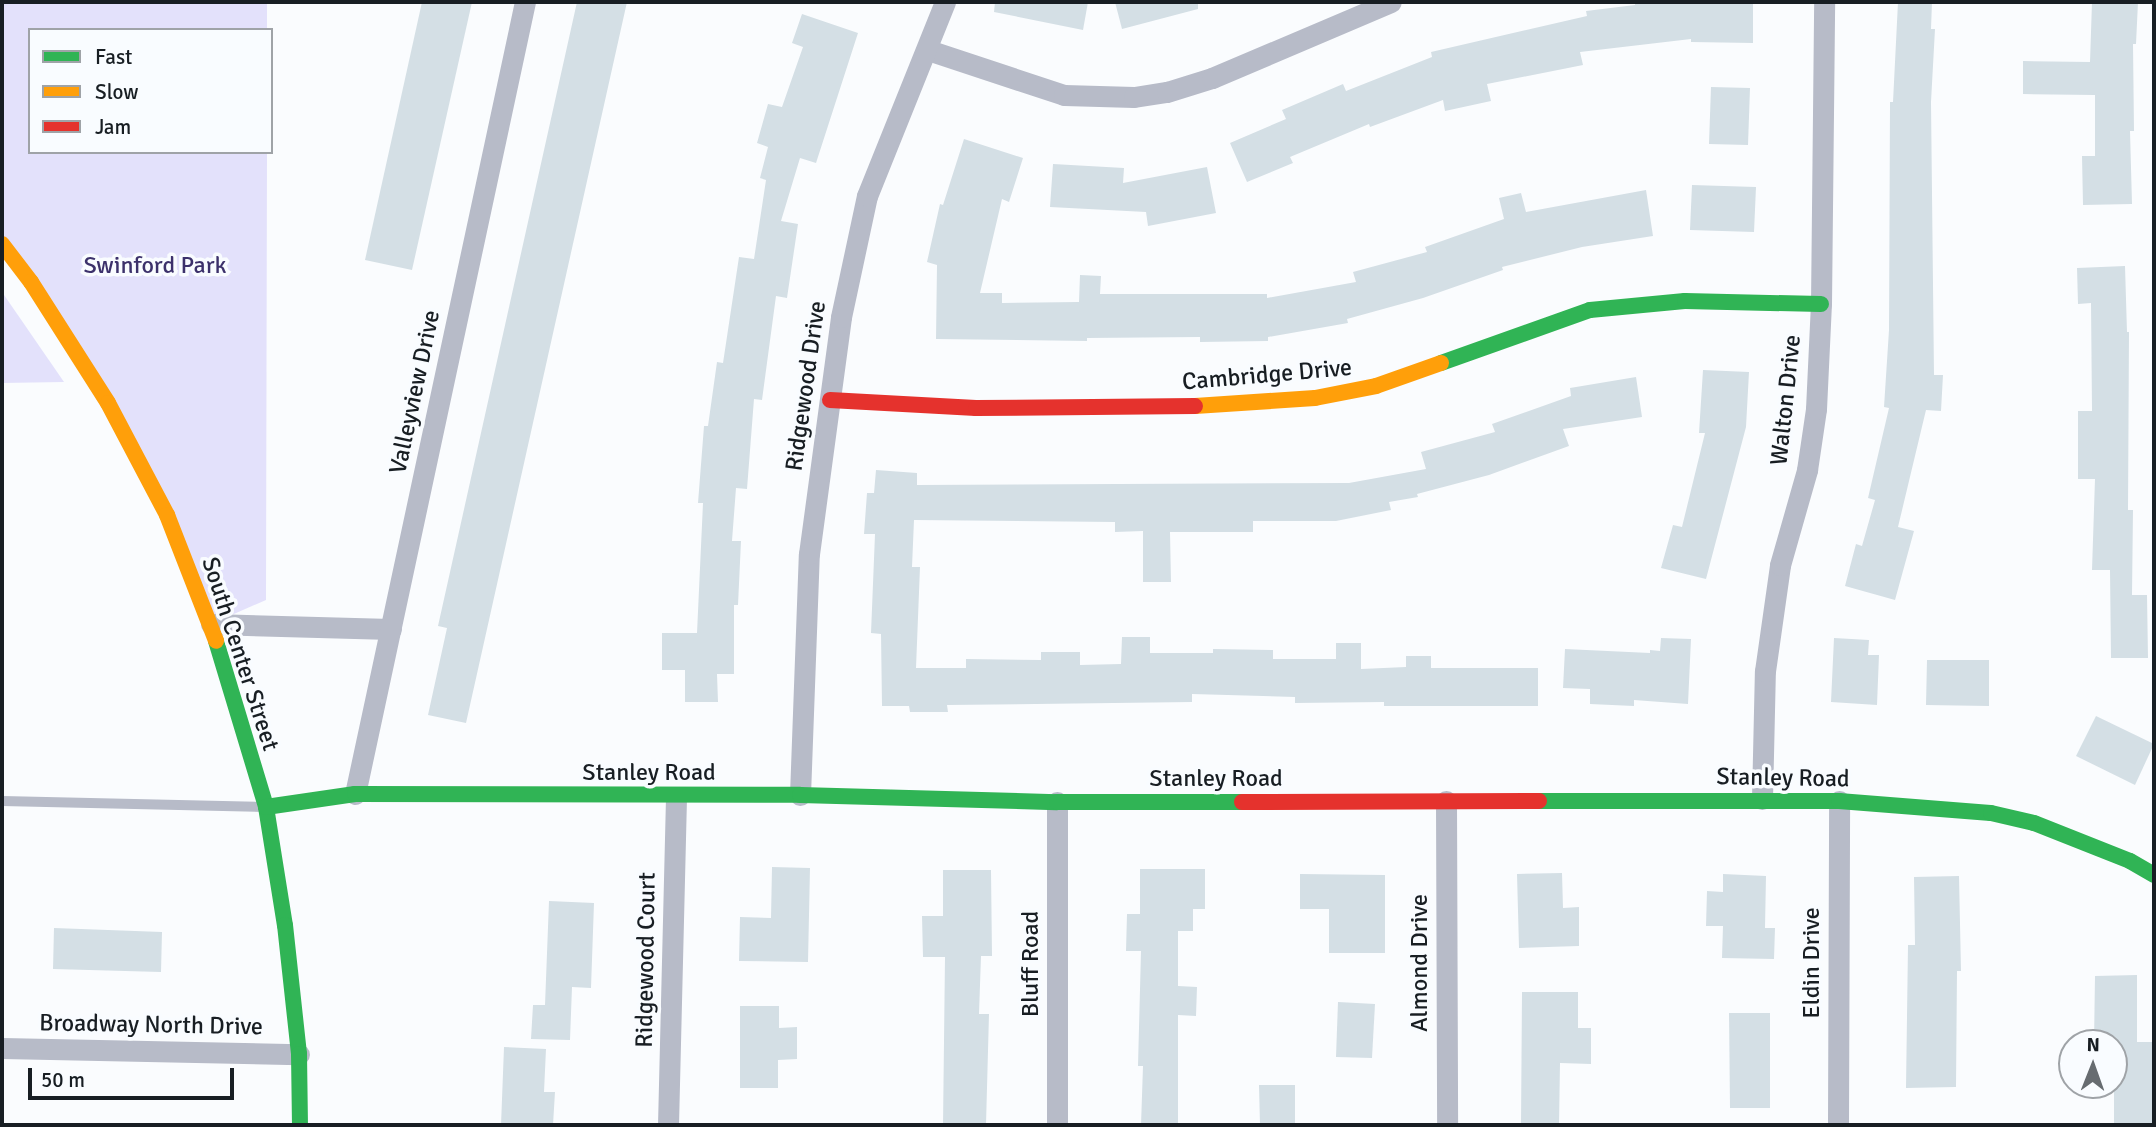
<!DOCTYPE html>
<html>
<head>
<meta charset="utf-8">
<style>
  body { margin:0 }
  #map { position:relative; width:2156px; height:1127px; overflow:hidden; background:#fafcfe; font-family:Signika,sans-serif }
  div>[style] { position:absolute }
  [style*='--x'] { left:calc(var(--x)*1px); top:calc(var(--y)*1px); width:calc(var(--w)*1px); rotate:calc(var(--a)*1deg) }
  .green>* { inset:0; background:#e3e1fb }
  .building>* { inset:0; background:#d4dfe5 }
  .lane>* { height:10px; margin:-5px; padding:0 5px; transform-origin:5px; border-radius:5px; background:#b7bbc8 }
  .street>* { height:21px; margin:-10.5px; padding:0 10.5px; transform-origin:10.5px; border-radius:10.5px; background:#b7bbc8 }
  .fast>* { height:16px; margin:-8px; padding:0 8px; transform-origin:8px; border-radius:8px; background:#30b455 }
  .slow>* { height:16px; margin:-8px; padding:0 8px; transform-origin:8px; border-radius:8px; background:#ff9f0a }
  .jam>* { height:16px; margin:-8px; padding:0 8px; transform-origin:8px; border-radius:8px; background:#e5322d }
  span { translate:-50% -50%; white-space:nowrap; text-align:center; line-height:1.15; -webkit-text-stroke:7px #f9fcff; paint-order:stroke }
  .park-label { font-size:24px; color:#3c316b }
  .street-label { font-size:24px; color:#181e23 }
  .frame { position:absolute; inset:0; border:4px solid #181e23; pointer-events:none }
  .legend { position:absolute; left:28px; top:28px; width:245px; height:126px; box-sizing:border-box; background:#f9fcff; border:2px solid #9fa3a7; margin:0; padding:9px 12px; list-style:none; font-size:21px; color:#181e23 }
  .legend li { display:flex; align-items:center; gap:14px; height:35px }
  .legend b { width:35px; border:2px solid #9fa3a7 }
  .north { position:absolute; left:2058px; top:1029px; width:70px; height:70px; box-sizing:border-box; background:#f9fcff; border:2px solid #9fa3a7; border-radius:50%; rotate:1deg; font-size:19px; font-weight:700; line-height:28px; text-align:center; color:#181e23 }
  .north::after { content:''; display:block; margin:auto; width:24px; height:32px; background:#676c70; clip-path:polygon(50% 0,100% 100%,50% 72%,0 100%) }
  .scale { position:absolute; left:28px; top:1068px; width:206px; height:32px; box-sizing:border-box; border:4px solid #181e23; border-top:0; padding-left:9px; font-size:21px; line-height:24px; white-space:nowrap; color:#181e23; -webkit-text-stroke:5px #f9fcff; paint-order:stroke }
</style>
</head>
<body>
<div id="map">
  <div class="green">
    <i style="clip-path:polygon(2px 2px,267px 2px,267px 30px,30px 30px,30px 152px,267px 152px,266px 600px,211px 624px,167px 515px,2px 244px)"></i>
    <i style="clip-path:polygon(2px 292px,64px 382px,2px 383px)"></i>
  </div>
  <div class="building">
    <i style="clip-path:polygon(422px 2px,472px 2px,412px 270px,365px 260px)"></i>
    <i style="clip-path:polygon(577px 2px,627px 2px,466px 723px,428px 715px,447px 628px,438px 626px)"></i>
    <i style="clip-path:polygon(995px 2px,1088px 2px,1083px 30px,994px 12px)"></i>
    <i style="clip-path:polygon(1115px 2px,1198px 2px,1198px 9px,1122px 29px)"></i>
    <i style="clip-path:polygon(1635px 2px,1753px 4px,1753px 43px,1691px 42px,1691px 39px,1580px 52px,1583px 65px,1487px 84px,1491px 101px,1445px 111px,1443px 100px,1370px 127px,1369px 124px,1290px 157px,1293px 163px,1247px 182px,1230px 143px,1286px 119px,1282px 110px,1343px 84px,1346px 91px,1432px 57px,1431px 52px,1587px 16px,1586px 11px,1635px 5px)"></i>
    <i style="clip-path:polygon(1898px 2px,1932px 2px,1931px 29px,1935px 29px,1931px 102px,1934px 375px,1943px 375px,1941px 411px,1926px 410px,1898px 527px,1914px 531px,1895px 600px,1845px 586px,1856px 544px,1862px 546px,1875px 500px,1868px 498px,1889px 408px,1884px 407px,1889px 330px,1890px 102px,1893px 102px)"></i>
    <i style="clip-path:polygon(2092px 2px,2138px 2px,2136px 44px,2133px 44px,2134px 131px,2130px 131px,2132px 204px,2083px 205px,2082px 156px,2095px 156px,2095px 95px,2023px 94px,2023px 61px,2090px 62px)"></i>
    <i style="clip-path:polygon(802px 14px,858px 33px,816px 163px,800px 158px,781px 221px,798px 224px,787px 298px,776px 296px,762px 400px,754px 399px,747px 489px,736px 488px,732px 541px,741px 541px,738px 605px,734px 605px,734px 674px,717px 674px,718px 702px,685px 702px,685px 670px,662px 670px,662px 633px,697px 633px,703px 503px,698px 503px,704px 426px,708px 426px,717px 362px,723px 363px,739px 257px,754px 259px,766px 180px,760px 178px,768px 147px,757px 143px,768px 104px,782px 107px,803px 47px,792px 43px)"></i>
    <i style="clip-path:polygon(1711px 87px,1750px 88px,1748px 145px,1709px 144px)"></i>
    <i style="clip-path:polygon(964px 139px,1023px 158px,1009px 202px,1002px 199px,980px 293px,1002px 293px,1002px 303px,1079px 302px,1080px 275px,1101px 276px,1100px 294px,1267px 294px,1267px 298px,1356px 282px,1353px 272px,1427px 252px,1425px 247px,1504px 219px,1499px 198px,1521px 193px,1526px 212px,1646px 190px,1653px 236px,1582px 247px,1502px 267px,1503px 270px,1423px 298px,1347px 319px,1348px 323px,1268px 337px,1268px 341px,1200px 342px,1200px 337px,1087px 338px,1087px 341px,936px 339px,937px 265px,927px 262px,940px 204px,943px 205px)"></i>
    <i style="clip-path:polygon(1053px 164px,1124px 168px,1123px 183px,1207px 167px,1216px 213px,1148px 226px,1146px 212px,1050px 207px)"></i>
    <i style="clip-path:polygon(1692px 185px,1756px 187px,1754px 232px,1690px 230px)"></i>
    <i style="clip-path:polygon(2125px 266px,2127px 332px,2129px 332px,2128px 510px,2133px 510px,2132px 595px,2147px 595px,2148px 658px,2111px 658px,2110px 570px,2092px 570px,2095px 479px,2078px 479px,2078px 411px,2092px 411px,2091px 303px,2078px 304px,2077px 268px)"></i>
    <i style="clip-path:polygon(1703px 370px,1749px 372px,1746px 427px,1706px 579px,1661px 568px,1673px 525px,1682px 527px,1705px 433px,1699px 433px)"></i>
    <i style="clip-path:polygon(1636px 377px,1642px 417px,1563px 429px,1569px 446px,1489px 475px,1417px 494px,1418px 497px,1389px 502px,1391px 510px,1336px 521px,1253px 521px,1253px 532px,1170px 532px,1171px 582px,1143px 582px,1143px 531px,1115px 532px,1115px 522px,914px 520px,912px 567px,920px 567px,916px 668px,966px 668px,966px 659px,1041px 660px,1041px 652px,1080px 652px,1080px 665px,1121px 664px,1122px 637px,1150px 637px,1150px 653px,1213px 653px,1213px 649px,1273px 650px,1273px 659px,1336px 659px,1336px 643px,1361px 643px,1361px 669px,1406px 667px,1406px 656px,1431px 656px,1431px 668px,1538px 668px,1538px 706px,1384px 706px,1384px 702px,1295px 703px,1295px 697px,1192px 694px,1192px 702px,947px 705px,948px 712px,910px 712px,909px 706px,882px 706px,881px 634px,871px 633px,875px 534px,864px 534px,867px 493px,874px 493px,876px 470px,917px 473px,917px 485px,1349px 483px,1426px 469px,1421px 452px,1495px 432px,1492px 424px,1571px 396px,1570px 388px)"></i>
    <i style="clip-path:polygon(1661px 638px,1691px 639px,1688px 704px,1634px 700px,1634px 706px,1590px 704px,1590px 689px,1563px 688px,1565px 649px,1650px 653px,1650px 650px,1660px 651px)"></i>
    <i style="clip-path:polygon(1834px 638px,1869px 640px,1868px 655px,1879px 655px,1877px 705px,1831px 702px)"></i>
    <i style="clip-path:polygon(1927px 660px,1989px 660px,1989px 706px,1926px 705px)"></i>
    <i style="clip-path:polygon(2096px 716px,2154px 744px,2135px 785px,2076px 756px)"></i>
    <i style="clip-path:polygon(772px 867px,810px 868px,808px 962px,739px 961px,740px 917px,771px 918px)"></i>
    <i style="clip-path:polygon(1140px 869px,1205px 869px,1205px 909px,1193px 909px,1193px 931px,1178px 931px,1178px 986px,1197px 987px,1196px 1016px,1178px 1015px,1178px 1125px,1141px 1125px,1143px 1066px,1138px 1066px,1141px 951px,1126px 951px,1127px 914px,1140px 914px)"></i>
    <i style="clip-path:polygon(943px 870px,991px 870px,992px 956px,981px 956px,979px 1014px,989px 1014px,986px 1125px,943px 1125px,945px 957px,923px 957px,922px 916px,943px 916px)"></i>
    <i style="clip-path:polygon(1562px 873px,1563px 908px,1579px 907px,1579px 946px,1519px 948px,1517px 874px)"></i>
    <i style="clip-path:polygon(1300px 874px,1385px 875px,1385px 953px,1329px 953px,1329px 909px,1300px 909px)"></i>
    <i style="clip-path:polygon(1723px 874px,1766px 876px,1765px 928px,1775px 928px,1774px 959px,1722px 958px,1723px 926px,1706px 926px,1707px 891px,1723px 892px)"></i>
    <i style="clip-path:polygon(1959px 876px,1961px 971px,1957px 971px,1956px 1087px,1906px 1088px,1908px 945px,1915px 945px,1914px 877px)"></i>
    <i style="clip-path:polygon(549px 901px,594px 903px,591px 988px,572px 987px,570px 1040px,531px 1039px,533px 1005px,545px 1005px)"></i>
    <i style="clip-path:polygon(54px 928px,162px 932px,161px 972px,53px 969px)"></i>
    <i style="clip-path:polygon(2137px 975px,2137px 1042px,2154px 1042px,2154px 1125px,2114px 1125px,2114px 1043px,2094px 1043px,2095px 976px)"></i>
    <i style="clip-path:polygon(1522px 992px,1578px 992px,1578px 1028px,1591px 1028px,1591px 1064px,1560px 1063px,1559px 1125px,1521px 1125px)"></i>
    <i style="clip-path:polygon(1338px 1002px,1375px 1004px,1372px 1058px,1336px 1057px)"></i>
    <i style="clip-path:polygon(740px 1006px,779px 1006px,779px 1028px,797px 1027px,797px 1059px,778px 1060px,778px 1088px,740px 1088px)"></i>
    <i style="clip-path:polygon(1729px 1013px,1770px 1013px,1770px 1108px,1730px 1108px)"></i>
    <i style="clip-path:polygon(504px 1047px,546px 1049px,544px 1092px,555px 1092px,553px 1125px,501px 1125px)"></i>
    <i style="clip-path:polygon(1259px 1085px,1295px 1085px,1295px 1125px,1260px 1125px)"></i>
  </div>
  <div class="lane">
    <i style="--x:2;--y:801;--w:263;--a:1.3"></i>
  </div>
  <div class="street">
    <i style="--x:928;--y:50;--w:143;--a:18.3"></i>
    <i style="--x:1064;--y:95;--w:70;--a:1.6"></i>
    <i style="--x:1134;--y:97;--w:33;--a:-9"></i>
    <i style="--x:1167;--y:92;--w:47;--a:-17.3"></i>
    <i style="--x:1212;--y:78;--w:194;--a:-23"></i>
    <i style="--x:211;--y:624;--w:180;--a:1.6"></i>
    <i style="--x:355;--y:794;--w:810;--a:-77.89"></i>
    <i style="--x:800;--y:795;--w:241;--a:-87.9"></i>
    <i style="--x:809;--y:554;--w:239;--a:-82.3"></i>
    <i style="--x:841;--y:317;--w:124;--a:-77.9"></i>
    <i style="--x:867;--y:196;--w:209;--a:-68.1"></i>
    <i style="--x:1762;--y:799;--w:128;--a:-88.7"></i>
    <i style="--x:1765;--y:671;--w:107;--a:-81.9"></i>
    <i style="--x:1780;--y:565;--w:99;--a:-74.1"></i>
    <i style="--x:1807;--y:470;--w:62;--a:-81.6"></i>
    <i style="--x:1816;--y:409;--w:105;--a:-87.3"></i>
    <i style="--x:1821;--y:304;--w:302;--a:-89.4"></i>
    <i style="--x:1446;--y:801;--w:324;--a:89.8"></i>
    <i style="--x:1057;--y:802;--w:323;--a:90"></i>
    <i style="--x:2;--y:1048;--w:297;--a:1.2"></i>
    <i style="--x:668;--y:1125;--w:328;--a:-88.6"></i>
    <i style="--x:1838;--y:1125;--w:324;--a:-89.8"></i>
  </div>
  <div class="fast">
    <i style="--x:1441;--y:363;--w:158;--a:-19.6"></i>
    <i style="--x:1590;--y:310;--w:95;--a:-5.4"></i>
    <i style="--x:1685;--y:301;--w:136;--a:1.3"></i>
    <i style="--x:216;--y:641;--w:173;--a:73.2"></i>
    <i style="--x:266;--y:807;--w:120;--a:80.9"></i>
    <i style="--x:285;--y:925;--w:130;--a:83.8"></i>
    <i style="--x:299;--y:1054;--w:71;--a:89.2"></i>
    <i style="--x:1539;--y:801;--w:300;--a:0"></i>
    <i style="--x:1839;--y:801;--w:152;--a:4.5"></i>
    <i style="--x:1991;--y:813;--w:44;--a:13.1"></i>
    <i style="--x:2034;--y:823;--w:103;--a:21.6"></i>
    <i style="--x:2130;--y:861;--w:28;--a:30"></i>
    <i style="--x:266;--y:807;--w:90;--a:-8.3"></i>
    <i style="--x:355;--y:794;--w:445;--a:0.1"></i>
    <i style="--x:800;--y:795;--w:257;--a:1.6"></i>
    <i style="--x:1057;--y:802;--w:185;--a:0"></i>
  </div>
  <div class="slow">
    <i style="--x:2;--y:244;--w:48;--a:52.7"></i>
    <i style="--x:31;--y:282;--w:143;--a:57.5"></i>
    <i style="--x:108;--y:403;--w:127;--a:62.2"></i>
    <i style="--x:167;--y:515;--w:135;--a:68.7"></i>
    <i style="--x:1195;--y:406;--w:120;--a:-3.8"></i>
    <i style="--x:1315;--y:398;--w:62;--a:-11.1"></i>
    <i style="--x:1376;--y:386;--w:69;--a:-19.5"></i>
  </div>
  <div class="jam">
    <i style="--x:830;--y:400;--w:146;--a:3.1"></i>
    <i style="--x:976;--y:408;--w:219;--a:-0.5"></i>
    <i style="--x:1242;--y:802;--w:297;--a:-0.2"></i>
  </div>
  <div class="park-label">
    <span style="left:155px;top:266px">Swinford Park</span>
  </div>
  <div class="street-label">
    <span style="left:1267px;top:375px;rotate:-5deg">Cambridge Drive</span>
    <span style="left:806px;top:386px;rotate:-82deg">Ridgewood Drive</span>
    <span style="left:415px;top:392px;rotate:-78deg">Valleyview Drive</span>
    <span style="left:1786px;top:400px;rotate:-84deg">Walton Drive</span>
    <span style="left:240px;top:654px;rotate:72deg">South Center Street</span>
    <span style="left:649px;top:773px">Stanley Road</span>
    <span style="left:1783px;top:778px;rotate:1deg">Stanley Road</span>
    <span style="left:1216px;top:779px">Stanley Road</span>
    <span style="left:646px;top:960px;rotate:-89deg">Ridgewood Court</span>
    <span style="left:1420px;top:963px;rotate:-90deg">Almond Drive</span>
    <span style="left:1812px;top:963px;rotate:-90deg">Eldin Drive</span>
    <span style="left:1031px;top:964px;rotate:-90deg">Bluff Road</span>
    <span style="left:151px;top:1025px;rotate:1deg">Broadway North Drive</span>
  </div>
  <div class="frame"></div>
  <ul class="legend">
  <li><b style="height:9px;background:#30b455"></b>Fast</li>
  <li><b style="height:9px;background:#ff9f0a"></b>Slow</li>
  <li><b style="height:9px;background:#e5322d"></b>Jam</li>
  </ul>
  <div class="north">N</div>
  <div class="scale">50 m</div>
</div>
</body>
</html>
